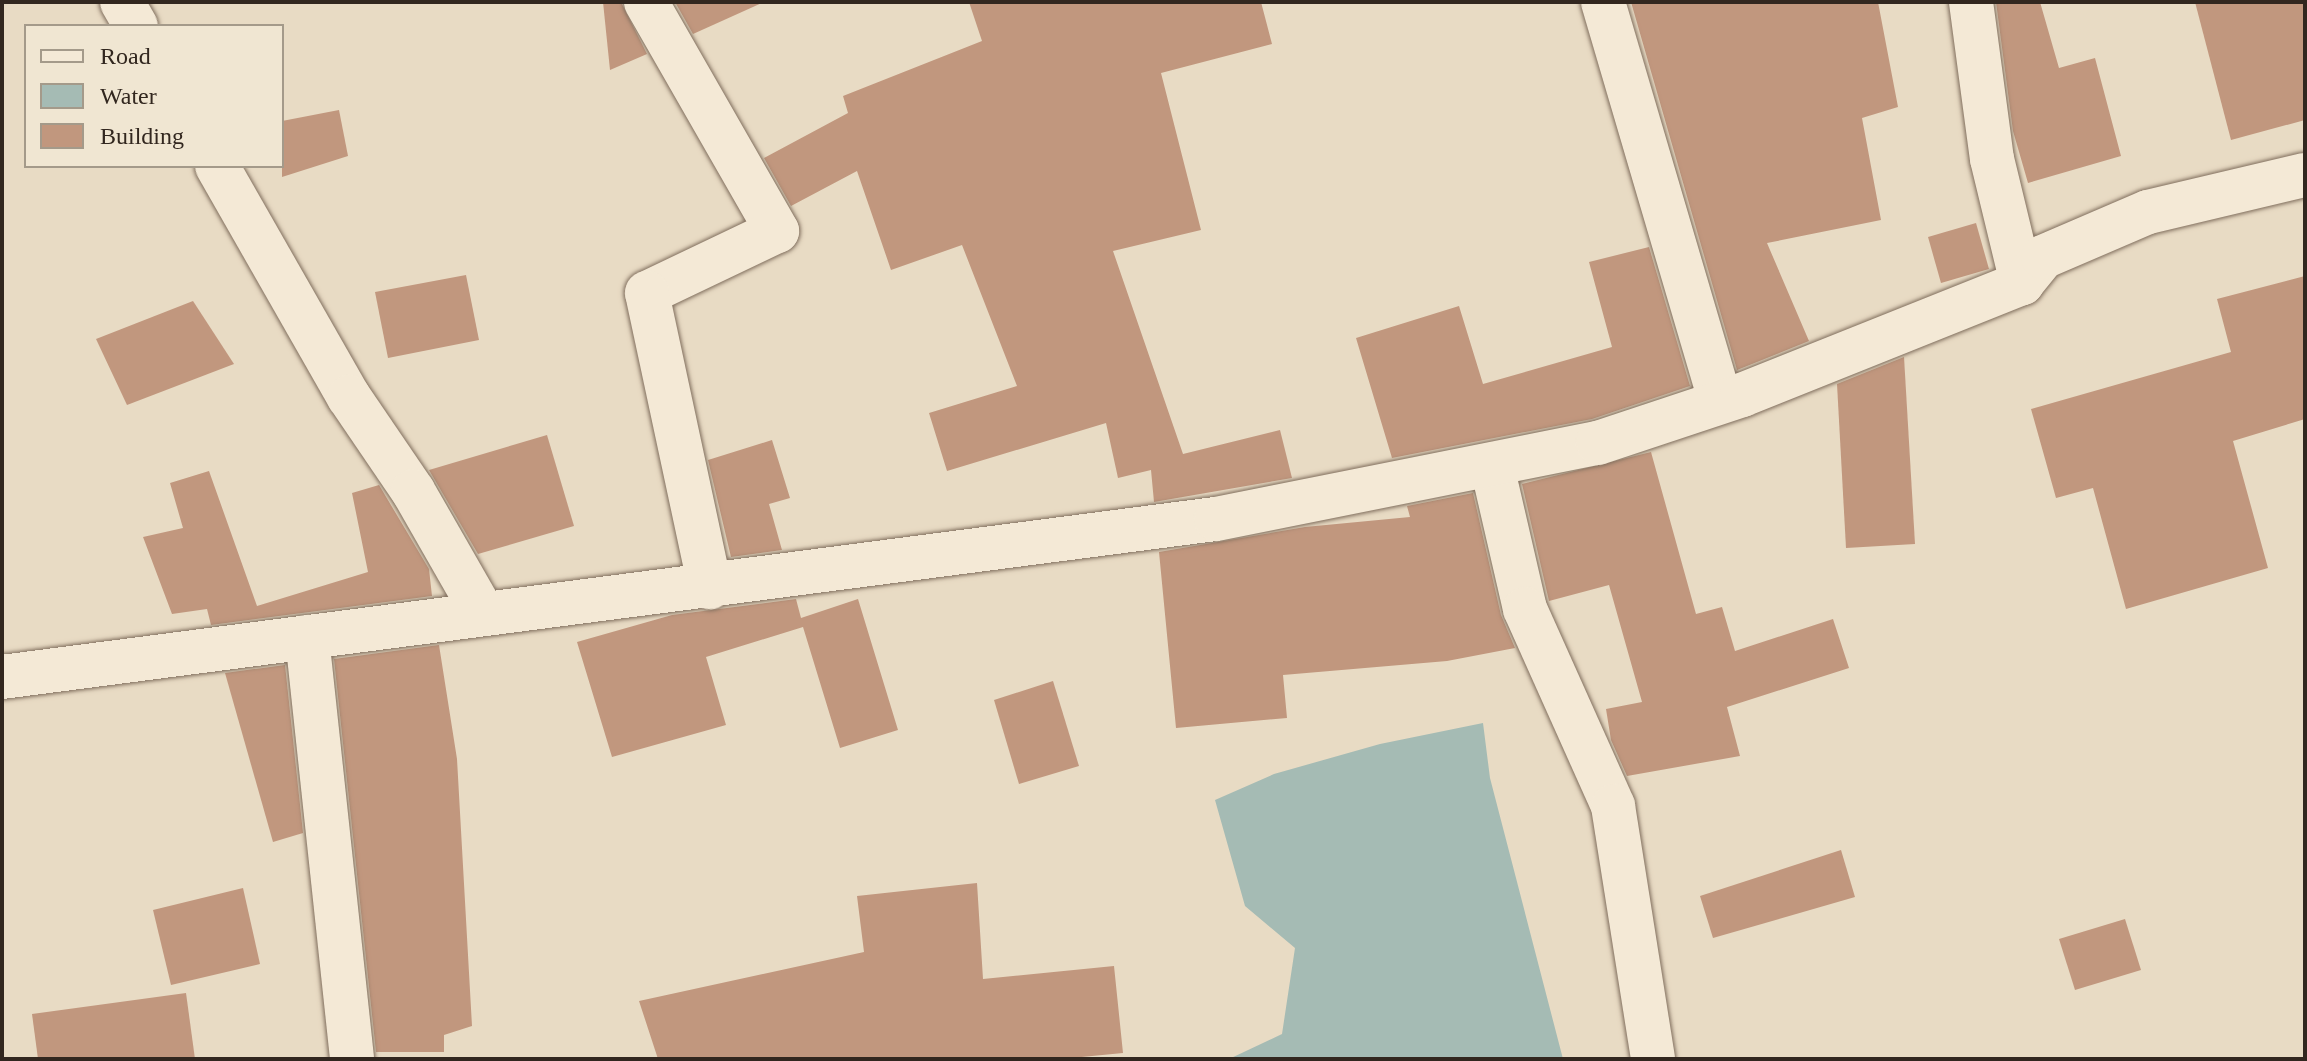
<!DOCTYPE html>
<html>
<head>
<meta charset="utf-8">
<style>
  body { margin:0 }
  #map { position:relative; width:2307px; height:1061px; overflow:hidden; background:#e8dbc4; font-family:Georgia,serif }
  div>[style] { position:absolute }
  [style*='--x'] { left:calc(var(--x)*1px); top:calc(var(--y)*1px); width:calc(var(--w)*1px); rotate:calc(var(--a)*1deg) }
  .water>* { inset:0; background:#a5bbb4 }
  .building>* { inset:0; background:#c1977e }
  .roads { filter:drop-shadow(0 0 2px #806e5d) drop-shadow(0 0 2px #806e5d) }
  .street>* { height:44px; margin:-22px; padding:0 22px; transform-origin:22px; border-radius:22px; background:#f4e9d6 }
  span { translate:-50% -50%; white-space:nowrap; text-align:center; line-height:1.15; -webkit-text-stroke:7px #f0e6d2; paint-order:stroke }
  .frame { position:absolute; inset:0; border:4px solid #32271f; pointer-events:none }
  .legend { position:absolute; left:24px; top:24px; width:260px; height:144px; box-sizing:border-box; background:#f0e6d2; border:2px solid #a49a8a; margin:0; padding:10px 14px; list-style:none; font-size:24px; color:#32271f }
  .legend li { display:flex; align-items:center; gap:16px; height:40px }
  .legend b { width:40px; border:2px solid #a49a8a }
</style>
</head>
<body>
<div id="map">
  <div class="water">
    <i style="clip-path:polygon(1483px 723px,1490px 778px,1563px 1059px,1229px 1059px,1282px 1034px,1295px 948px,1245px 906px,1215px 800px,1274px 774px,1380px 744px)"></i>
  </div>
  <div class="building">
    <i style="clip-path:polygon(603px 2px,621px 2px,647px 54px,610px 70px)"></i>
    <i style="clip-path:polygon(675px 2px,764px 2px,693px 34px)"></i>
    <i style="clip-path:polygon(969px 2px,1261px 2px,1272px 44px,1161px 73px,1201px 230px,1113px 251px,1183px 454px,1280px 430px,1292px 478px,1154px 502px,1151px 470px,1118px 478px,1106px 423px,947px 471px,929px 413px,1017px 386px,962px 245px,891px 270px,857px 171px,791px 206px,764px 158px,848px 113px,843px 96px,982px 41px)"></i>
    <i style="clip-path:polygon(1631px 2px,1878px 2px,1898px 107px,1862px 118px,1881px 220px,1767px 243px,1809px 341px,1737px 370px)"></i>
    <i style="clip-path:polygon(1996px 2px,2040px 2px,2059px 68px,2095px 58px,2121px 156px,2028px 183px,2013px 131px)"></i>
    <i style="clip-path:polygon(2195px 2px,2305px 2px,2305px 120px,2231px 140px)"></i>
    <i style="clip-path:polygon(339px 110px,348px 156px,282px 177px,282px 121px)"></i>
    <i style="clip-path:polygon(1976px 223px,1989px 269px,1941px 283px,1928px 237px)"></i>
    <i style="clip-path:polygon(1649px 247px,1690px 386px,1592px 419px,1392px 458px,1356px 338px,1459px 306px,1483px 384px,1612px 347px,1589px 262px)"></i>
    <i style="clip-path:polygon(466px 275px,479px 340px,388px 358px,375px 292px)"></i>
    <i style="clip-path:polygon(2305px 276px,2305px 419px,2233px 441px,2268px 568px,2126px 609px,2093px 488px,2056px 498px,2031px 409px,2231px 352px,2217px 299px)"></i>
    <i style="clip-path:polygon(193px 301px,234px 364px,127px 405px,96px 339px)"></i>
    <i style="clip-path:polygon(1904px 357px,1915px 544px,1846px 548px,1837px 384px)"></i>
    <i style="clip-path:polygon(547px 435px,574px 526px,478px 554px,429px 470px)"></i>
    <i style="clip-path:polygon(772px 440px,790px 498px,769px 504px,782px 550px,731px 557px,708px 460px)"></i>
    <i style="clip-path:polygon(1651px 452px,1696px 614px,1722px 607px,1735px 651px,1833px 619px,1849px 668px,1727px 707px,1740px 756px,1627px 776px,1611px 740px,1606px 709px,1642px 702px,1609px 585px,1549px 601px,1522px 484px)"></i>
    <i style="clip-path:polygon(209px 471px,257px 606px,368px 572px,352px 493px,379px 485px,429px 569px,432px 596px,211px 625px,207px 609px,172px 614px,143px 537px,183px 528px,170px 483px)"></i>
    <i style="clip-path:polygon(1473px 493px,1501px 615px,1515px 648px,1447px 661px,1283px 675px,1287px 718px,1176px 728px,1159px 552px,1305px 527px,1410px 517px,1407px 506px)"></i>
    <i style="clip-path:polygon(796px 599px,801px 618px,858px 599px,898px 730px,840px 748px,803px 627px,706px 657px,726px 725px,612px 757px,577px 642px,672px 615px)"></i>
    <i style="clip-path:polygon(439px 645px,457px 759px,472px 1026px,444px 1035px,444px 1052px,376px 1052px,334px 659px)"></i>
    <i style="clip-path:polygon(285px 665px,303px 833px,273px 842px,225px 673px)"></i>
    <i style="clip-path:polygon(1053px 681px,1079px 766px,1019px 784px,994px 700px)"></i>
    <i style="clip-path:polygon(1841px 850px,1855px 897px,1713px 938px,1700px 896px)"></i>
    <i style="clip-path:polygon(977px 883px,983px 979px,1114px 966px,1123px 1053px,1061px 1059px,658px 1059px,639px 1001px,864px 952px,857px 896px)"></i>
    <i style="clip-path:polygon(243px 888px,260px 964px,171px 985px,153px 910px)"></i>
    <i style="clip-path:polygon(2125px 919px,2141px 970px,2075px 990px,2059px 939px)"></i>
    <i style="clip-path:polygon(186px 993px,195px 1059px,38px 1059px,32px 1014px)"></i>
  </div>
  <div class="roads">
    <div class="street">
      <i style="--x:122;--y:2;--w:28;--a:60"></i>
      <i style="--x:646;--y:2;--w:264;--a:60.2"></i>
      <i style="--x:777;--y:231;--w:144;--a:154.5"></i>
      <i style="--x:647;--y:293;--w:301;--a:77.9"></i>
      <i style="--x:1603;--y:2;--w:415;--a:73.6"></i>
      <i style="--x:1971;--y:2;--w:158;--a:82.4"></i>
      <i style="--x:1992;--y:159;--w:128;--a:76.4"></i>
      <i style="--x:217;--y:166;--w:266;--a:60.3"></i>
      <i style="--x:349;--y:397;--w:114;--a:55.8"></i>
      <i style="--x:413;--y:491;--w:141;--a:60.2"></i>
      <i style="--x:1492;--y:466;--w:147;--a:77"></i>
      <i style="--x:1525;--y:609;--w:216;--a:65.9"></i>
      <i style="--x:1613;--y:806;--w:256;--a:81"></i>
      <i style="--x:307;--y:637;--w:424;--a:83.9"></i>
      <i style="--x:2;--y:677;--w:1224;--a:-7.42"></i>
      <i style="--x:1216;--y:519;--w:389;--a:-11.3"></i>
      <i style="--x:1598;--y:443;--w:152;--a:-18.4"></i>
      <i style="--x:1742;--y:395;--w:302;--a:-21.8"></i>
      <i style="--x:2022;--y:283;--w:33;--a:-51"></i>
      <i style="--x:2043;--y:257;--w:114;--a:-23.2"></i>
      <i style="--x:2148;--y:212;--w:161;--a:-13.3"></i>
    </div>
  </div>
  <div class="frame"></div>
  <ul class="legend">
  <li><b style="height:10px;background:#f4e9d6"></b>Road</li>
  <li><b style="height:22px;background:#a5bbb4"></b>Water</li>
  <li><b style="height:22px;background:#c1977e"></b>Building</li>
  </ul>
</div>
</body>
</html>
